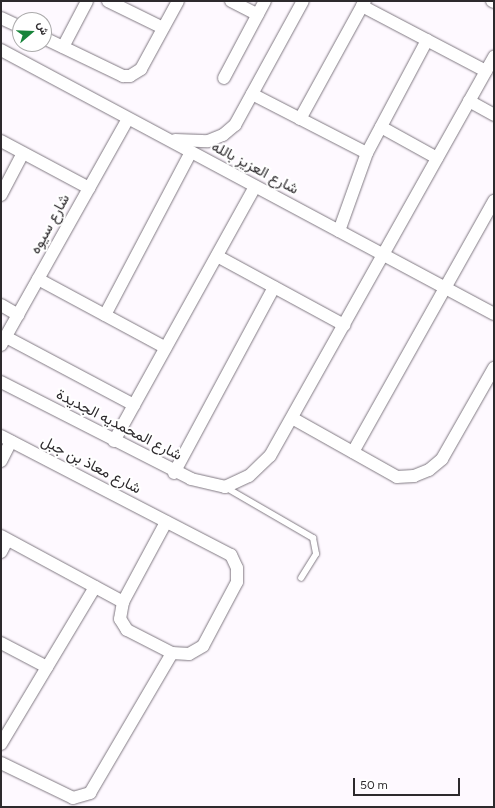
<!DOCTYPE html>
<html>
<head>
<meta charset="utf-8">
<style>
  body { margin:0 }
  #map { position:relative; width:495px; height:808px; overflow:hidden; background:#fef9ff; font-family:Figtree,Vazirmatn,sans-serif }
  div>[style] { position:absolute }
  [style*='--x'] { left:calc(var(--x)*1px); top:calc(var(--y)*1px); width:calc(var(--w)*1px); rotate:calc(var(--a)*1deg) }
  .roads { filter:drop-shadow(0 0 1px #807982) drop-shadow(0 0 1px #807982) }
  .service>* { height:6px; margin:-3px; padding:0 3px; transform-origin:3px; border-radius:3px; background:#fff }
  .minor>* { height:12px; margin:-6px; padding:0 6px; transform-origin:6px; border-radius:6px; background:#fff }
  span { translate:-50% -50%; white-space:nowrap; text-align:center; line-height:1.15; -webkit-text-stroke:4px #fff; paint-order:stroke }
  .street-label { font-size:15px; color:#2d2a2d }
  .frame { position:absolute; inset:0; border:2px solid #2d2a2d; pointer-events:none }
  .north { position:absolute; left:12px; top:12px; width:40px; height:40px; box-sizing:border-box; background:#fff; border:1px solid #abaaab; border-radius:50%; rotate:71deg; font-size:11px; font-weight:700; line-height:16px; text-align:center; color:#2d2a2d }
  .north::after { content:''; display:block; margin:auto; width:14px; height:18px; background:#17843a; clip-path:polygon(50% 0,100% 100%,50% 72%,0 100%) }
  .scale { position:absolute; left:353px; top:778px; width:107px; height:18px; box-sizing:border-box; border:2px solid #2d2a2d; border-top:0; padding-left:5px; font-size:12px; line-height:14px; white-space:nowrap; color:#2d2a2d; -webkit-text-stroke:3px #fff; paint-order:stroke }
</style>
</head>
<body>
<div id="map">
  <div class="roads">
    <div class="service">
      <i style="--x:225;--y:487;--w:102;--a:30.1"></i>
      <i style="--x:313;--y:538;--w:16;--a:79"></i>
      <i style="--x:316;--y:554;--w:28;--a:122"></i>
    </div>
    <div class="minor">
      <i style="--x:108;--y:1;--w:61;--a:26.1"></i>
      <i style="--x:231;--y:1;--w:30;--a:27"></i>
      <i style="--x:492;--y:1;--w:2;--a:27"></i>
      <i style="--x:362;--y:6;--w:140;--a:27.7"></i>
      <i style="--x:1;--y:18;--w:21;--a:25"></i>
      <i style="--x:44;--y:38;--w:88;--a:25.7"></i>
      <i style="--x:123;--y:76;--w:7;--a:0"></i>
      <i style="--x:130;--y:76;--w:13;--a:-32"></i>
      <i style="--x:141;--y:69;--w:77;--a:-61.4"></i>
      <i style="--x:63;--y:47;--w:52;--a:-62.4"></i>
      <i style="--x:1;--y:50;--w:559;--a:28.17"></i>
      <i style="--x:224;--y:78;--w:87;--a:-62"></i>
      <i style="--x:252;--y:94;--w:129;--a:27.2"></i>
      <i style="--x:469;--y:101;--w:29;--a:29"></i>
      <i style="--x:300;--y:119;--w:135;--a:-61.2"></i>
      <i style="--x:381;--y:127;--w:64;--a:29"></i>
      <i style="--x:175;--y:140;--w:33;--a:2"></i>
      <i style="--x:208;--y:141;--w:16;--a:-22"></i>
      <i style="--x:223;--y:135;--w:16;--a:-40"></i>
      <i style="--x:235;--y:125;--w:141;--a:-61.3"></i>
      <i style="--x:1;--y:141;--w:100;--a:28.1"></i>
      <i style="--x:1;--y:195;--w:47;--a:-62.4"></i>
      <i style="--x:339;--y:231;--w:83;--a:-70.3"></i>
      <i style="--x:367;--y:153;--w:128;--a:-62"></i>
      <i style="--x:217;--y:256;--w:145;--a:28.5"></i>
      <i style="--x:38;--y:279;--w:145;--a:28.3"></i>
      <i style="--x:1;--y:305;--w:20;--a:30"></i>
      <i style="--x:105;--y:315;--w:184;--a:-62.2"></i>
      <i style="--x:6;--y:337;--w:145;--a:28"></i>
      <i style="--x:1;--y:345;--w:259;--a:-60.7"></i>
      <i style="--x:1;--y:382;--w:213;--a:27"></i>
      <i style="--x:191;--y:479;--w:35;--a:13"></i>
      <i style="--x:225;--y:487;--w:26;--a:-25"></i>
      <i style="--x:249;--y:476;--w:29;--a:-44"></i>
      <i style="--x:270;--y:456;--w:458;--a:-60.7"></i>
      <i style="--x:292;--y:418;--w:120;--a:29.3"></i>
      <i style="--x:397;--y:477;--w:17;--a:-3"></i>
      <i style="--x:414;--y:476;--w:16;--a:-22"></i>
      <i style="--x:429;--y:470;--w:17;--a:-40"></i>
      <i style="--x:442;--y:459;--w:105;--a:-60.3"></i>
      <i style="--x:1;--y:436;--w:259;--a:27.4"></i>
      <i style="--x:231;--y:555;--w:14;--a:65"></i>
      <i style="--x:237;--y:568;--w:14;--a:90"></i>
      <i style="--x:237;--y:582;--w:72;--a:118"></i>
      <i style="--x:203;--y:646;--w:16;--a:150"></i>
      <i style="--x:189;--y:654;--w:17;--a:-177"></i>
      <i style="--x:172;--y:653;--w:51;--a:-152.9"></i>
      <i style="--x:127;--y:630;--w:13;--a:-122"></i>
      <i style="--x:120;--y:619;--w:17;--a:-80"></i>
      <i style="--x:123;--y:602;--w:91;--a:-61.7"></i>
      <i style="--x:114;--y:441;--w:291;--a:-61"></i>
      <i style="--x:353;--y:452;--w:288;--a:-60.7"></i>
      <i style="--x:1;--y:461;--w:22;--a:-63"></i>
      <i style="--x:174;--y:473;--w:211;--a:-61.7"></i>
      <i style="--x:1;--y:536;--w:139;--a:28.4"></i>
      <i style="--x:1;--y:552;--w:13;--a:-63"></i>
      <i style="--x:1;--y:643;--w:52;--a:27.6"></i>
      <i style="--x:1;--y:744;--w:183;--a:-59.1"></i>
      <i style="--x:1;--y:763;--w:80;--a:25.9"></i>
      <i style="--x:73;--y:798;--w:18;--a:-16"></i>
      <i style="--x:90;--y:793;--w:162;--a:-59.6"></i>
    </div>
  </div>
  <div class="street-label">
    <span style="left:255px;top:168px;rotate:28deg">شارع العزيز بالله</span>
    <span style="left:50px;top:224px;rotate:-61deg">شارع سيوه</span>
    <span style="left:119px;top:425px;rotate:27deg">شارع المحمديه الجديدة</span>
    <span style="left:91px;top:465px;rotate:27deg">شارع معاذ بن جبل</span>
  </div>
  <div class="frame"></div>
  <div class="north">ش</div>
  <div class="scale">50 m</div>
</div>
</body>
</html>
